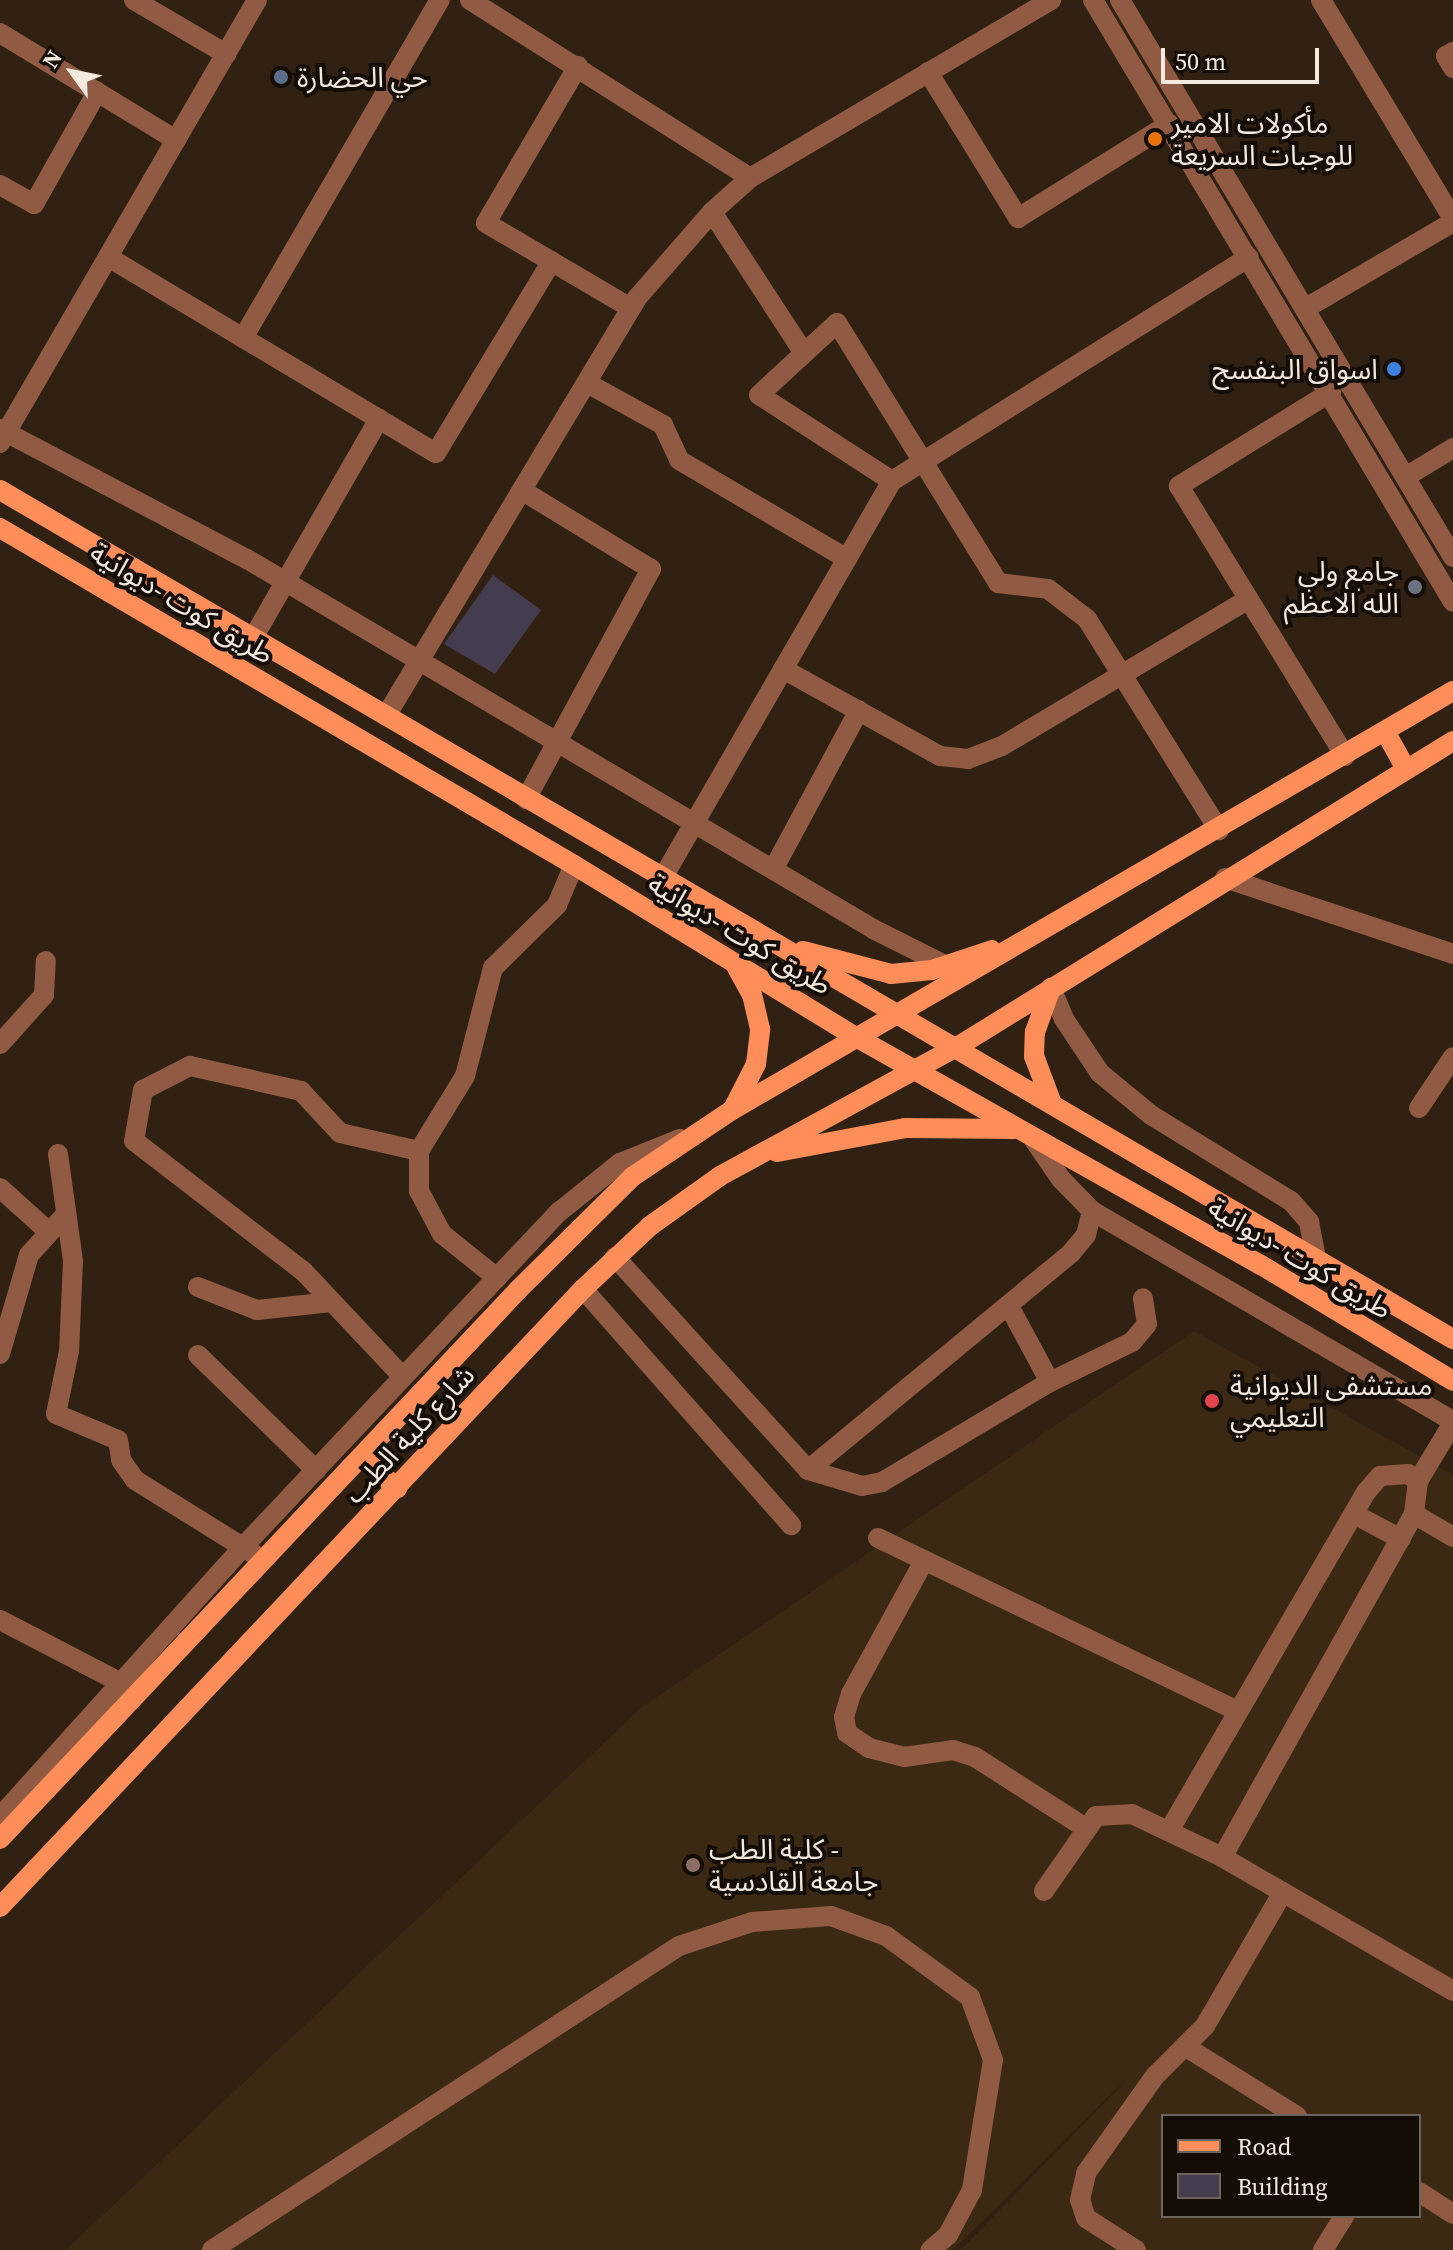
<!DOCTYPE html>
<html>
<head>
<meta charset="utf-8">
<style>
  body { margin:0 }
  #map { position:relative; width:1453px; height:2250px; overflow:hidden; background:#302112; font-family:"Source Serif 4","Noto Sans Arabic",serif }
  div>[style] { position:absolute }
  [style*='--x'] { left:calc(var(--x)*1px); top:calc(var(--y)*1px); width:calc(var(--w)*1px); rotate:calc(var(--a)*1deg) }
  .built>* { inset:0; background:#3c2913 }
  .building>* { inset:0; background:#453c4f }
  .minor>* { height:20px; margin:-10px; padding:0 10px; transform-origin:10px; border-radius:10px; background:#905b42 }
  .major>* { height:20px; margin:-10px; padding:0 10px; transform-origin:10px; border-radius:10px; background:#fd8e59 }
  .dots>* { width:22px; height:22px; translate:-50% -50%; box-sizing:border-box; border:4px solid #130d06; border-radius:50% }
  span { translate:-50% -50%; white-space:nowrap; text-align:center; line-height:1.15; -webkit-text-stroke:8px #130d06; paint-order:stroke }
  .poi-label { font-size:28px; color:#f3e9df }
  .left { translate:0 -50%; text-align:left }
  .right { translate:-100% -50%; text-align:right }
  .street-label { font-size:28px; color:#f3e9df }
  .legend { position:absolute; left:1161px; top:2114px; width:260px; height:104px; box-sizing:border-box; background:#130d06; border:2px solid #6d655d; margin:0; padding:10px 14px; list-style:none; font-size:24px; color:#f3e9df }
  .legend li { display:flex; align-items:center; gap:16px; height:40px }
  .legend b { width:40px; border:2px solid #6d655d }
  .north { position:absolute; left:32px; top:32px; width:80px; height:80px; -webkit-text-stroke:6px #130d06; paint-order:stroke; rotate:303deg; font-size:22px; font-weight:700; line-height:32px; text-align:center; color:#f3e9df }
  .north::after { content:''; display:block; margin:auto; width:28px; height:36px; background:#f3e9df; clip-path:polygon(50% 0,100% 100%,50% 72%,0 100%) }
  .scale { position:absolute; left:1161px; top:48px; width:158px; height:36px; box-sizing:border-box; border:4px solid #f3e9df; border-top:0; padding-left:10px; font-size:24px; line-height:28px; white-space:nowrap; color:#f3e9df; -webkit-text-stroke:6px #130d06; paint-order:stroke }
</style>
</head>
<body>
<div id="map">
  <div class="built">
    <i style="clip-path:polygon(evenodd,1194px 1331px,1453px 1475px,1453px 2250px,961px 2250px,1134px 2072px,953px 2250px,66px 2250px,642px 1707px,1194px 1331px,1163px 2116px,1419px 2116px,1419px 2216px,1163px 2216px,1163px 2116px)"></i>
  </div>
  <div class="building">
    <i style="clip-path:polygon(493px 575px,541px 610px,495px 674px,444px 644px)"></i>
  </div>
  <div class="minor">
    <i style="--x:134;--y:0;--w:107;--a:30.4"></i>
    <i style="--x:470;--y:0;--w:332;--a:32.4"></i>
    <i style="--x:1093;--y:0;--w:701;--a:59.12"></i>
    <i style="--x:1120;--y:0;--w:649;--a:59.13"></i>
    <i style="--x:1321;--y:0;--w:256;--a:58.9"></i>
    <i style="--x:0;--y:33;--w:206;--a:31.3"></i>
    <i style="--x:1453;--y:52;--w:8;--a:150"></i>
    <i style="--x:1446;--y:56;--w:14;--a:60"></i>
    <i style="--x:578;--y:66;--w:182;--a:120.4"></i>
    <i style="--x:486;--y:223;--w:168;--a:30.4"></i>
    <i style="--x:928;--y:72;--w:172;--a:58.3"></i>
    <i style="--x:1018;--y:218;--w:178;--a:-31.9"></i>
    <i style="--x:0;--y:185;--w:39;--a:29"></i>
    <i style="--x:34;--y:204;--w:129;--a:-60.6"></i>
    <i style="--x:712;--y:212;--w:168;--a:56.9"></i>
    <i style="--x:108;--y:257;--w:382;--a:30.9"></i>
    <i style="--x:436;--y:453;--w:224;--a:-58.9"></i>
    <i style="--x:1306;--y:308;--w:170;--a:-30.3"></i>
    <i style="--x:243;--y:338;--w:391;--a:-59.8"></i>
    <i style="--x:587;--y:383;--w:87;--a:28.9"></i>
    <i style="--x:663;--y:425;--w:38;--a:65"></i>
    <i style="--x:679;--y:460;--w:195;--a:30.5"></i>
    <i style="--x:1331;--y:392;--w:179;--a:148.3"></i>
    <i style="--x:1179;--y:486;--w:317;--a:58.4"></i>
    <i style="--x:0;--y:429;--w:279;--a:27.8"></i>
    <i style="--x:247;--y:559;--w:729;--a:30.57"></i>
    <i style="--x:875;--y:930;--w:80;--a:26.6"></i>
    <i style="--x:0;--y:443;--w:512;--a:-59.88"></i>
    <i style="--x:1407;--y:476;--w:54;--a:-31.3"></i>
    <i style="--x:892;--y:481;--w:158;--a:-147.1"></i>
    <i style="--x:759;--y:395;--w:106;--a:-42.7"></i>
    <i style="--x:837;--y:323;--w:306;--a:58.2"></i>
    <i style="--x:998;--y:583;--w:50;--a:6.8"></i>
    <i style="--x:1048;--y:589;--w:49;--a:37.6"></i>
    <i style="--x:1087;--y:619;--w:249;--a:58"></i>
    <i style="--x:523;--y:491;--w:150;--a:31.4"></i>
    <i style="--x:651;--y:569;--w:262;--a:118.5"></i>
    <i style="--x:253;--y:638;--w:253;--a:-60.1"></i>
    <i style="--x:783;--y:669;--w:179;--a:29"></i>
    <i style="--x:940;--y:756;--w:28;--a:6"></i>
    <i style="--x:968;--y:759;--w:36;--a:-21"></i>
    <i style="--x:1002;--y:746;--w:287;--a:-30.8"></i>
    <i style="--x:386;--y:716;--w:488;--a:-59"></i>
    <i style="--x:637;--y:298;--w:114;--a:-48.9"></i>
    <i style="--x:712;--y:212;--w:51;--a:-41.8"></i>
    <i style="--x:750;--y:178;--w:350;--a:-30.6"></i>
    <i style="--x:774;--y:868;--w:179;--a:-61.7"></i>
    <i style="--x:1225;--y:878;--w:240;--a:18.4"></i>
    <i style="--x:662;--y:879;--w:460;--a:-60"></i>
    <i style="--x:892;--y:481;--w:421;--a:-32.1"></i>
    <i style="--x:1051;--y:988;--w:34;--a:67"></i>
    <i style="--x:1064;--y:1019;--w:65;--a:56.3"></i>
    <i style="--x:1100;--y:1073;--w:66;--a:39.5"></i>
    <i style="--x:1151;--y:1115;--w:164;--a:31.6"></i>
    <i style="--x:1291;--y:1201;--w:28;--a:49"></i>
    <i style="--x:1309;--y:1222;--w:33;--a:79"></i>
    <i style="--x:0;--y:1044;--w:66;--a:-48.1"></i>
    <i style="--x:44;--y:995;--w:34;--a:-87"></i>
    <i style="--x:1419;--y:1108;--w:61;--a:-56.3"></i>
    <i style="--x:1032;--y:1137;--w:51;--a:55.4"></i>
    <i style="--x:1061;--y:1179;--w:45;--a:45.9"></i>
    <i style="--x:1092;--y:1211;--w:418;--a:30.2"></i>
    <i style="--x:58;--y:1154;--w:108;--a:82"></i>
    <i style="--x:73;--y:1261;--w:90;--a:92.5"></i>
    <i style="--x:69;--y:1351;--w:64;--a:101.7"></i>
    <i style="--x:56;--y:1414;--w:67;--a:22.8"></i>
    <i style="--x:118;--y:1440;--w:20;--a:81"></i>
    <i style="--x:121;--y:1460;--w:24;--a:55"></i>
    <i style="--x:135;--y:1480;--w:140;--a:31.9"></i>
    <i style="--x:0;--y:1188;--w:66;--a:41.9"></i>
    <i style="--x:615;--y:1257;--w:287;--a:47.8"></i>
    <i style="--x:808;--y:1470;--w:56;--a:16.5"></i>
    <i style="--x:862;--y:1486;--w:20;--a:-11"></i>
    <i style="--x:882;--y:1482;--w:196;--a:-30.8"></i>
    <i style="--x:1050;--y:1382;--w:91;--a:-26"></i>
    <i style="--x:1132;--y:1342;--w:23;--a:-50"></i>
    <i style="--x:1147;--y:1324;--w:26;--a:-99"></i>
    <i style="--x:497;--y:1278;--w:70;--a:-141.3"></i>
    <i style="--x:442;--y:1234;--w:49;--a:-118.1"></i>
    <i style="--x:419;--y:1191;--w:40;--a:-90"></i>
    <i style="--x:419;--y:1151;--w:88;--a:-58.5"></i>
    <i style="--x:465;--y:1076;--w:112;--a:-75.5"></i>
    <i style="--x:493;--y:968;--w:90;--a:-44.5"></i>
    <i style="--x:557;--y:905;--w:43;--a:-67"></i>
    <i style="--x:198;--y:1287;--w:63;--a:21.3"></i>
    <i style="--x:257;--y:1310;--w:75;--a:-6.1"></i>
    <i style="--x:583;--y:1289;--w:315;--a:48.6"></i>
    <i style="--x:1010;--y:1308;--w:84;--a:61.6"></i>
    <i style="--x:0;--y:1354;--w:103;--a:-73.7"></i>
    <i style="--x:29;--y:1255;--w:55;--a:-47.9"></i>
    <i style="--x:198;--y:1355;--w:165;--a:44.3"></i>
    <i style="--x:403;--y:1377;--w:146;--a:-133.3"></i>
    <i style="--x:303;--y:1271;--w:213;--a:-142.4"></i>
    <i style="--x:134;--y:1141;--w:52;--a:-80"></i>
    <i style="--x:143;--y:1090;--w:53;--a:-27.1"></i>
    <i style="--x:190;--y:1066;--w:114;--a:12.7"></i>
    <i style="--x:301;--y:1091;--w:57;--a:47.1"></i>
    <i style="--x:340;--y:1133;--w:81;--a:12.8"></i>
    <i style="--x:808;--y:1470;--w:341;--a:-39.5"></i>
    <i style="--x:1071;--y:1253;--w:23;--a:-50"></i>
    <i style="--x:1086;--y:1235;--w:25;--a:-76"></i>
    <i style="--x:1418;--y:1481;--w:68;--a:-58.9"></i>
    <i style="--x:1354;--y:1514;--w:53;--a:28"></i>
    <i style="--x:1414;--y:1514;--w:45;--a:30.5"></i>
    <i style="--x:878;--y:1538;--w:399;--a:25.7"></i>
    <i style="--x:924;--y:1561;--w:152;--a:118.8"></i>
    <i style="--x:851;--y:1694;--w:24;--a:107"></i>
    <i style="--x:844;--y:1717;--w:16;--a:79"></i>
    <i style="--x:847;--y:1733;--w:27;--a:34"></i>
    <i style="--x:869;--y:1748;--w:36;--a:14"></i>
    <i style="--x:904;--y:1757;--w:49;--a:-8.1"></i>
    <i style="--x:953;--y:1750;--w:23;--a:18"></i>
    <i style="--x:975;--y:1757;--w:130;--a:32.7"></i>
    <i style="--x:0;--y:1620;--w:150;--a:27.4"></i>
    <i style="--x:0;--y:1817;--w:363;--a:-48"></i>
    <i style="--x:243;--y:1547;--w:461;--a:-46.7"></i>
    <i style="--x:559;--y:1212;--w:78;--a:-38.8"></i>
    <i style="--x:620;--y:1163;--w:65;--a:-21.8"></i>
    <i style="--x:1170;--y:1829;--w:391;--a:-59.8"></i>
    <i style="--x:1367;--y:1491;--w:20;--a:-49"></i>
    <i style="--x:1380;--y:1476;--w:28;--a:-4"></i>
    <i style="--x:1408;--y:1474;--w:12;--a:35"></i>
    <i style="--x:1418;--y:1481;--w:33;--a:97"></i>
    <i style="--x:1414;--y:1514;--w:393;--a:119.2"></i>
    <i style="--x:1044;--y:1891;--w:91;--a:-55.3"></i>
    <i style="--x:1096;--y:1816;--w:36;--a:-3"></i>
    <i style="--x:1132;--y:1814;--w:100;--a:25.5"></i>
    <i style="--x:1222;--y:1857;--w:267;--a:30.1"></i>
    <i style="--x:1186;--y:2047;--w:131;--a:31.9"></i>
    <i style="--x:1419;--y:2192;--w:40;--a:32.9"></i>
    <i style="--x:212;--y:2250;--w:557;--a:-33.06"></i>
    <i style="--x:679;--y:1946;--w:77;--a:-18.2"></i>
    <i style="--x:752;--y:1922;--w:79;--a:-4.3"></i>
    <i style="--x:831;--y:1916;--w:59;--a:20"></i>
    <i style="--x:886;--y:1936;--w:104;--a:36"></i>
    <i style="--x:970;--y:1997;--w:67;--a:69.9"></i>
    <i style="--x:993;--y:2060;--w:132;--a:99.2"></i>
    <i style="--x:972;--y:2190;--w:51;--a:118.1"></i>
    <i style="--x:948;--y:2235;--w:23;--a:139"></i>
    <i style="--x:1136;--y:2250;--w:59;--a:-147.4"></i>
    <i style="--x:1086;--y:2218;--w:19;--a:-108"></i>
    <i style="--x:1080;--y:2200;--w:28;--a:-77"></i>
    <i style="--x:1086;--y:2173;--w:119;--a:-54.6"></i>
    <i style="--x:1155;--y:2076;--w:71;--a:-45"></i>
    <i style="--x:1205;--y:2026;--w:155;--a:-59.8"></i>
    <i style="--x:1323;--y:2250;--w:40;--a:-58"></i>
  </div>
  <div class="major">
    <i style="--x:0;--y:490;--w:1683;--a:30.3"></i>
    <i style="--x:0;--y:528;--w:666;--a:30.42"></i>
    <i style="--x:574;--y:865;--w:330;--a:31.4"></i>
    <i style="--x:856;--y:1037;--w:465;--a:29.4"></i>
    <i style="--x:1261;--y:1265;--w:224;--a:31.1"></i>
    <i style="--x:1386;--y:733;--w:41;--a:60.9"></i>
    <i style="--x:803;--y:951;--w:91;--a:14.6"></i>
    <i style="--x:891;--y:974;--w:41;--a:-5.6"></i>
    <i style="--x:932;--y:970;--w:63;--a:-18.4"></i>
    <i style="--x:1051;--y:1101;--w:48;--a:-110.7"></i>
    <i style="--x:1034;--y:1056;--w:24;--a:-88"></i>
    <i style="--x:1035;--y:1032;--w:47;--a:-70"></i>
    <i style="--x:735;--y:1105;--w:46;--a:-62.9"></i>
    <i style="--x:756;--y:1064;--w:35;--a:-83"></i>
    <i style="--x:760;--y:1029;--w:35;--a:-103"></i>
    <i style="--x:752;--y:995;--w:31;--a:-119"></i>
    <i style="--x:777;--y:1152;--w:130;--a:-10.6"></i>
    <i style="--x:905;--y:1128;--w:109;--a:0.5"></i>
    <i style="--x:361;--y:1457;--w:48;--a:40.7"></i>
    <i style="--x:0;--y:1839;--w:755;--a:-46.66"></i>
    <i style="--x:518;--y:1290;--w:161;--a:-44.7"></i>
    <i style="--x:632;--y:1177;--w:120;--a:-33.8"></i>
    <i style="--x:732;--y:1110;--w:834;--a:-30.16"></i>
    <i style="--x:0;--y:1907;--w:850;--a:-46.67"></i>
    <i style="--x:583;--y:1289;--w:92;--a:-43.2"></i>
    <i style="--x:650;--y:1226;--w:86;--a:-35.5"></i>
    <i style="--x:720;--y:1176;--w:270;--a:-28.6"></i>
    <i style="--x:957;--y:1047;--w:583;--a:-31.67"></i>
  </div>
  <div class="dots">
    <i style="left:281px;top:77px;background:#5c6f8a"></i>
    <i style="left:1155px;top:139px;background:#e8710a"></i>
    <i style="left:1394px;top:369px;background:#3f7fe0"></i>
    <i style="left:1415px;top:587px;background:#6b7280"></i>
    <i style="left:1212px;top:1401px;background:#e0444e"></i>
    <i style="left:693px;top:1865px;background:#8d6e63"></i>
  </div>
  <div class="poi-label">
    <span class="left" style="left:297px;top:77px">حي الحضارة</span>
    <span class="left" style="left:1171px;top:139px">مأكولات الامير<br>للوجبات السريعة</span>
    <span class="right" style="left:1378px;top:369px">اسواق البنفسج</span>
    <span class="right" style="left:1399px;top:587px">جامع ولي<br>الله الاعظم</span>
    <span class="left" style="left:1230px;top:1401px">مستشفى الديوانية<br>التعليمي</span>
    <span class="left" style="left:709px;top:1865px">كلية الطب -<br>جامعة القادسية</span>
  </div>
  <div class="street-label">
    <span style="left:182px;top:603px;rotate:31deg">طريق كوت -ديوانية</span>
    <span style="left:740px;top:934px;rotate:31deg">طريق كوت -ديوانية</span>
    <span style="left:1300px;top:1258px;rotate:31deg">طريق كوت -ديوانية</span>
    <span style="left:409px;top:1434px;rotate:-47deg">شارع كلية الطب</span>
  </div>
  <ul class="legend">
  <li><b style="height:10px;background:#fd8e59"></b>Road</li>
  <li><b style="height:22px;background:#453c4f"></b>Building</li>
  </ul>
  <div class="north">N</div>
  <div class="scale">50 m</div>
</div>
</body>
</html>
